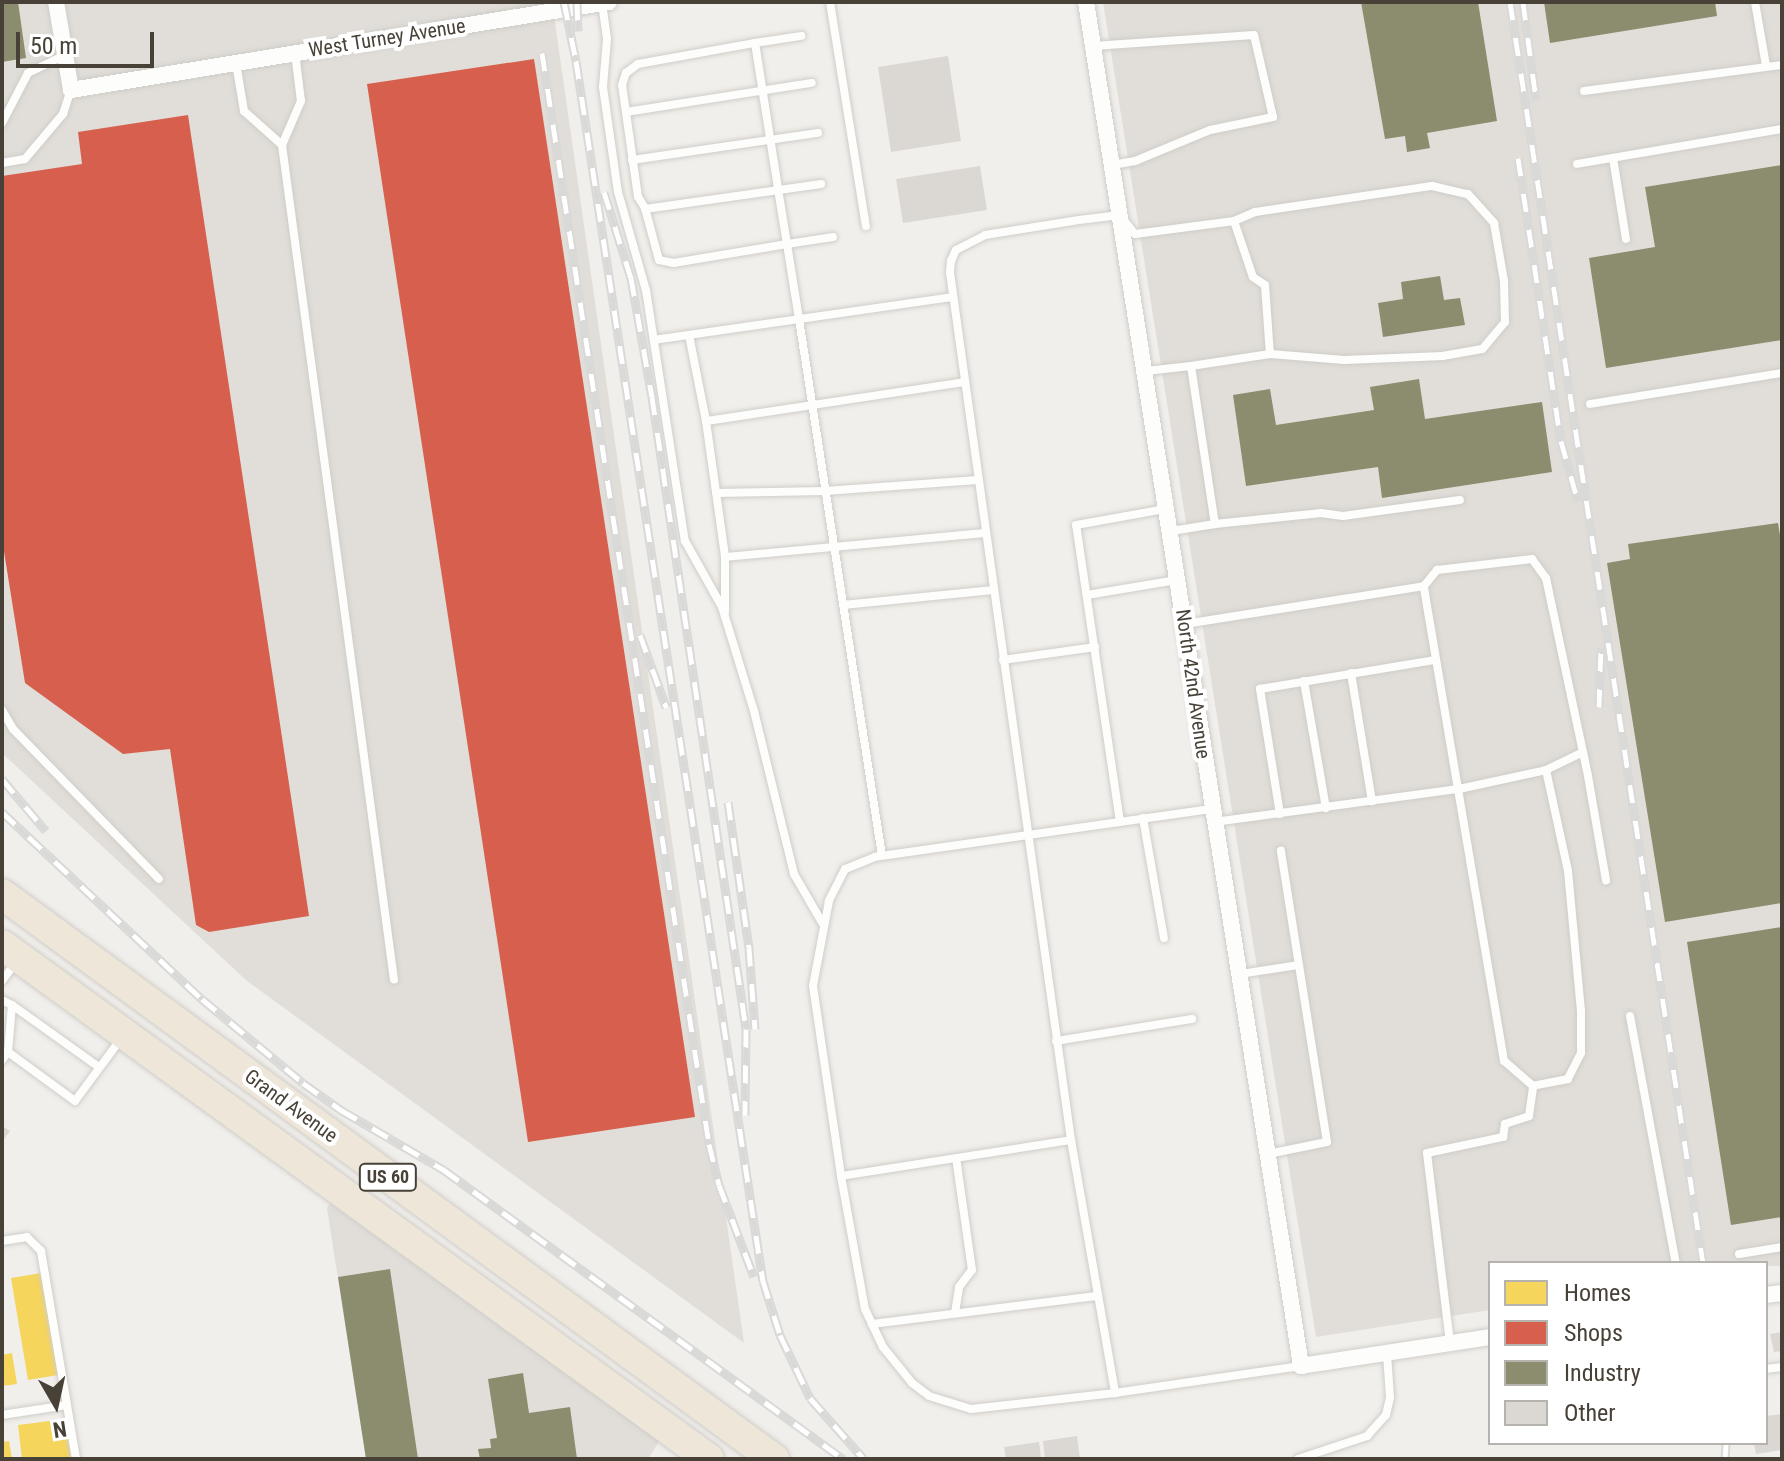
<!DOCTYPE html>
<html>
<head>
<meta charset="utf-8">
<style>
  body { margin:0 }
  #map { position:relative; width:1784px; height:1461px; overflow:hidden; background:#f1efeb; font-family:"Roboto Condensed",sans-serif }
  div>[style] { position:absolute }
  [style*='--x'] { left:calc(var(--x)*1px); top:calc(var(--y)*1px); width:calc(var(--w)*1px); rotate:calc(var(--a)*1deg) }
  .industrial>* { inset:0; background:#e1ded9 }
  .homes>* { inset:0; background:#f6d55c }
  .shops>* { inset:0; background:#d6604d }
  .industry>* { inset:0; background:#8c8c6e }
  .building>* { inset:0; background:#dbd8d3 }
  .roads { filter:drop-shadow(0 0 2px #cfcdc9) drop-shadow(0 0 2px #cfcdc9) }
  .lane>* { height:8px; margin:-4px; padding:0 4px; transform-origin:4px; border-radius:4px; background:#fdfdfc }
  .street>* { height:16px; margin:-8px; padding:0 8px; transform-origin:8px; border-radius:8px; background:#fdfdfc }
  .highway>* { height:30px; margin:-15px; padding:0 15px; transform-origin:15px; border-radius:15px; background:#ede6d9 }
  .rail>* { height:9px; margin-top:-4.5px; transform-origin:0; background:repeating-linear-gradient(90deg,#fff 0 18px,#d9d9d8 0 36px); box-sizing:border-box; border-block:2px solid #d9d9d8 }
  span { translate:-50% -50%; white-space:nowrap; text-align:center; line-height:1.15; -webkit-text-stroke:8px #fff; paint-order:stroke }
  .shield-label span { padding:2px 6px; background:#fff; border:2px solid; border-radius:6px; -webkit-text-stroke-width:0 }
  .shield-label { font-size:18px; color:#484137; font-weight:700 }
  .street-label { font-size:20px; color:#484137 }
  .frame { position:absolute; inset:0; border:4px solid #484137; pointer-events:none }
  .legend { position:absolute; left:1488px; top:1261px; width:280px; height:184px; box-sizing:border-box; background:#fff; border:2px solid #b6b3af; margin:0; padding:10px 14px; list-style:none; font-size:24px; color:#484137 }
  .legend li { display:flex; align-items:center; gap:16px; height:40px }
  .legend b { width:40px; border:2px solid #b6b3af }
  .north { position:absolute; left:16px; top:1365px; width:80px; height:80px; -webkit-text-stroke:6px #fff; paint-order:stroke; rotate:171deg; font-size:22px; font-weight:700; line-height:32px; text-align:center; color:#484137 }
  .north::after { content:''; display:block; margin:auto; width:28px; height:36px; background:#484137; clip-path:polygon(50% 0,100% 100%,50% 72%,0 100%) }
  .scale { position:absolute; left:16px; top:32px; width:138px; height:36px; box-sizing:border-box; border:4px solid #484137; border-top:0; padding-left:10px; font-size:24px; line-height:28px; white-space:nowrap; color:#484137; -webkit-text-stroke:6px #fff; paint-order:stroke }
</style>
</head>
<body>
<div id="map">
  <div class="industrial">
    <i style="clip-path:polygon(2px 2px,552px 2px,744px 1343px,247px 981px,2px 753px)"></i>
    <i style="clip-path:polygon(1103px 2px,1782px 2px,1782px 1266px,1490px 1263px,1490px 1310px,1316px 1337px)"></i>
    <i style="clip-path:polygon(330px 1203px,660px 1440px,648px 1459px,366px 1459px,327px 1208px)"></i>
  </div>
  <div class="homes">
    <i style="clip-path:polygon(41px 1273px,58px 1375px,28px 1380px,11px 1278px)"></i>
    <i style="clip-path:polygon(12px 1353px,17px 1384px,2px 1386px,2px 1355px)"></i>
    <i style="clip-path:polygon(65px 1419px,71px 1459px,22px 1459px,18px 1425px)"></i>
    <i style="clip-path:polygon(9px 1441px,12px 1459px,2px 1459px,2px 1442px)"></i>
  </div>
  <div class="shops">
    <i style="clip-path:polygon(534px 59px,695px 1117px,528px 1142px,367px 84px)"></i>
    <i style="clip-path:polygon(188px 115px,309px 916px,209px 932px,196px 925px,170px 749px,123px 754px,25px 683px,2px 539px,2px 176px,82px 164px,78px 132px)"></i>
  </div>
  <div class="industry">
    <i style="clip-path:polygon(2px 2px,18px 2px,26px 58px,2px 62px)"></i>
    <i style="clip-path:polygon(1361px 2px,1478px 2px,1497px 121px,1427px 133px,1430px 148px,1407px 152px,1405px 136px,1385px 139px)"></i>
    <i style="clip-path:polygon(1544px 2px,1715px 2px,1717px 16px,1550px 43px)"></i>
    <i style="clip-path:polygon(1782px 165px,1782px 340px,1606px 368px,1589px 258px,1655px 247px,1645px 187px)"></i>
    <i style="clip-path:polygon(1440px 276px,1444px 300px,1460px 298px,1465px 325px,1383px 337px,1378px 303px,1403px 299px,1401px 282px)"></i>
    <i style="clip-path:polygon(1419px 379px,1425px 419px,1542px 402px,1552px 472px,1382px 498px,1378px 467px,1246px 486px,1233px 395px,1270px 389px,1276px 425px,1374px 410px,1370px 387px)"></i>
    <i style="clip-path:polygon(1778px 523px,1782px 547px,1782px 903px,1665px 922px,1607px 563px,1630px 559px,1628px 544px)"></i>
    <i style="clip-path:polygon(1782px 927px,1782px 1217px,1731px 1225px,1687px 942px)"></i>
    <i style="clip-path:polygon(390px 1269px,418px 1459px,366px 1459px,338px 1277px)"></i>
    <i style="clip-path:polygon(523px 1373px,529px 1413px,570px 1407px,577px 1459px,480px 1459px,478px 1449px,491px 1448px,490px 1439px,497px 1438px,488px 1379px)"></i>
  </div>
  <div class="building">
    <i style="clip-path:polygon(948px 56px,961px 141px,891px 152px,878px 67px)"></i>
    <i style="clip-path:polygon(980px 166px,987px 210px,903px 223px,896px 179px)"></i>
    <i style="clip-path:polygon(2px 1126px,10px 1131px,2px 1142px)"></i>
    <i style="clip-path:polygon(1782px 1332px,1782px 1351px,1774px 1352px,1770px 1334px)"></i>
    <i style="clip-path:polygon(1782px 1414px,1782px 1450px,1756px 1454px,1754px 1443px,1766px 1443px,1766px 1416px)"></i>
    <i style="clip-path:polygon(1077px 1436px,1080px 1459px,1045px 1459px,1043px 1441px)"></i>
    <i style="clip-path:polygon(1039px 1442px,1041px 1459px,1006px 1459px,1004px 1447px)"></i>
  </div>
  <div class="roads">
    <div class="lane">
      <i style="--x:830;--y:2;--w:227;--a:80.9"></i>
      <i style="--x:1755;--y:2;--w:65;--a:80.2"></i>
      <i style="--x:602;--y:3;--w:36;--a:82"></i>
      <i style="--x:607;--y:39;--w:48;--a:94.8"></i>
      <i style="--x:603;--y:87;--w:106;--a:81.9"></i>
      <i style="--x:618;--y:192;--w:102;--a:74.1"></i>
      <i style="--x:646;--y:290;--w:254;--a:81.2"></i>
      <i style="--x:685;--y:541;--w:76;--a:60.7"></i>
      <i style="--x:722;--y:607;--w:109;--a:72.9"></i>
      <i style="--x:754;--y:711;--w:168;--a:76.2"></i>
      <i style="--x:794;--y:874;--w:58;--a:59.9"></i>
      <i style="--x:755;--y:43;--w:47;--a:-8.7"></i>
      <i style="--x:1093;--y:46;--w:161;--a:-3.9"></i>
      <i style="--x:1254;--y:35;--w:84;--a:77"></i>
      <i style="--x:1273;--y:117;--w:64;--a:168.3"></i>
      <i style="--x:1210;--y:130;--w:81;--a:157.5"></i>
      <i style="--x:1135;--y:161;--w:23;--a:170"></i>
      <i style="--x:295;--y:53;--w:48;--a:82.9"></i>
      <i style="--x:301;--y:101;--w:48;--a:113.4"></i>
      <i style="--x:282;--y:145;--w:842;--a:82.36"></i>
      <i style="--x:236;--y:63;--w:49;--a:80.5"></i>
      <i style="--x:244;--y:111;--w:51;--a:41.8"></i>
      <i style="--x:1584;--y:91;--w:200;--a:-7.5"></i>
      <i style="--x:626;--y:112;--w:188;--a:-8.9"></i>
      <i style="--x:2;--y:123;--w:56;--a:-62.5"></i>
      <i style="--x:28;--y:73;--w:41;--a:-25.9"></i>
      <i style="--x:1613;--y:158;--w:82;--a:80.9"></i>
      <i style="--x:632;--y:160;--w:188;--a:-8.3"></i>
      <i style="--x:2;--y:163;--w:23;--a:-10"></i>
      <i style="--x:25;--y:159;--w:59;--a:-49.8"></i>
      <i style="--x:63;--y:114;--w:25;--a:-72"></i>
      <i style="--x:1577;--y:164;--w:208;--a:-9.7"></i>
      <i style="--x:645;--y:209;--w:178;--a:-8.1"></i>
      <i style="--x:1234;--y:221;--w:23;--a:-23"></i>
      <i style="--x:1255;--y:212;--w:179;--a:-8.4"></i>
      <i style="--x:1432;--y:186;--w:37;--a:13"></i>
      <i style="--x:1468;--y:194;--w:39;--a:48"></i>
      <i style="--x:1494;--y:223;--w:59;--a:80.2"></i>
      <i style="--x:1504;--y:281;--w:41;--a:88.6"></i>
      <i style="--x:1505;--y:322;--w:35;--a:130"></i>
      <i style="--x:1482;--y:349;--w:40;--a:170"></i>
      <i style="--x:1443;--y:356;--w:99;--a:177.7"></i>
      <i style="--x:1344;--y:360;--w:74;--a:-175.4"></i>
      <i style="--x:833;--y:237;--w:47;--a:171.3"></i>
      <i style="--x:787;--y:244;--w:115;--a:170.5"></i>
      <i style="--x:674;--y:263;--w:15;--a:-169"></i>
      <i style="--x:659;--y:260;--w:54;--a:-105.1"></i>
      <i style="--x:645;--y:208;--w:13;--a:-122"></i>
      <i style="--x:638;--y:197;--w:113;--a:-98.1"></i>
      <i style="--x:622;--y:85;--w:13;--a:-72"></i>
      <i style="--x:626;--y:73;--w:15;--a:-37"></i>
      <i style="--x:638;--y:64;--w:119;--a:-10.2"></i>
      <i style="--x:755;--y:43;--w:148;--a:81"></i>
      <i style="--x:778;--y:189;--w:56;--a:80.7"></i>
      <i style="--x:787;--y:244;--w:76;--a:80.9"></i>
      <i style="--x:799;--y:319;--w:543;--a:81.21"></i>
      <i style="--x:689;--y:335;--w:88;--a:78.8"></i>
      <i style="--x:654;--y:340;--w:302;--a:-8.2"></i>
      <i style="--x:1146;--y:371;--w:45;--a:-6.3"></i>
      <i style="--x:1191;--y:366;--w:160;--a:81.4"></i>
      <i style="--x:1215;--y:524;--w:44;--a:170.8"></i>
      <i style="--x:965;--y:382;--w:262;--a:171.4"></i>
      <i style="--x:706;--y:421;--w:137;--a:82"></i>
      <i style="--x:725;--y:557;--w:262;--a:-5.3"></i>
      <i style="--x:1590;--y:404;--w:194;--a:-9.2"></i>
      <i style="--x:716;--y:493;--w:109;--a:-1.1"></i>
      <i style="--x:825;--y:491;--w:153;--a:-4.1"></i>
      <i style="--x:1215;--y:524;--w:107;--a:-5.9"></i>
      <i style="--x:1321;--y:513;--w:22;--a:8"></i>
      <i style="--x:1343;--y:516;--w:118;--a:-7.8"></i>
      <i style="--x:725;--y:557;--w:55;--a:90"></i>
      <i style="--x:1087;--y:595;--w:91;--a:-9.5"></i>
      <i style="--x:843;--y:605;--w:151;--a:-5.7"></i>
      <i style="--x:1185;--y:624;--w:242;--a:-9"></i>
      <i style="--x:1003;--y:660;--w:93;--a:-8"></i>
      <i style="--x:1351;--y:673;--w:130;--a:80.7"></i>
      <i style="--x:1304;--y:681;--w:129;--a:80.2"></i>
      <i style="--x:2;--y:710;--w:22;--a:60"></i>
      <i style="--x:13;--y:729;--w:209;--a:45.8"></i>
      <i style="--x:1546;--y:770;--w:41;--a:-25.9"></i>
      <i style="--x:1211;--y:809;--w:339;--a:171.9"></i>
      <i style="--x:875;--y:857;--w:32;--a:158"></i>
      <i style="--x:845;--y:869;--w:36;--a:117"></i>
      <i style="--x:829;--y:901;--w:86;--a:100.7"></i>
      <i style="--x:813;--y:986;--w:192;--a:81.6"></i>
      <i style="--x:841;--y:1176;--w:233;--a:-8.9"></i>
      <i style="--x:1071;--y:1140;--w:257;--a:80.1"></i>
      <i style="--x:1115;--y:1393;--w:187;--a:-8.3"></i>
      <i style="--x:1280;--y:814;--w:127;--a:-99.1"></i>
      <i style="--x:1260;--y:689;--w:178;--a:-9.4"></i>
      <i style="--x:1143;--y:818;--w:122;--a:80.1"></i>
      <i style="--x:1120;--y:822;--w:300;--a:-98.4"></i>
      <i style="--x:1076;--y:525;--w:90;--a:-10.2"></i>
      <i style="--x:1214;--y:822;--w:247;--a:-7.7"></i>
      <i style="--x:1459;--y:789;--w:89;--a:-12.3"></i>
      <i style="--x:1546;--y:770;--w:103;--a:77.7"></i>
      <i style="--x:1568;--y:871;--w:141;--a:84.7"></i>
      <i style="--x:1581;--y:1011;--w:42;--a:90"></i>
      <i style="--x:1581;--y:1053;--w:29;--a:117"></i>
      <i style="--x:1568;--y:1079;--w:36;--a:169"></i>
      <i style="--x:1240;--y:974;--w:59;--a:-8.8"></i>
      <i style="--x:2;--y:981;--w:24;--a:-54"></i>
      <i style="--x:2;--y:1000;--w:11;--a:27"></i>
      <i style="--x:12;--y:1005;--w:47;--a:94.9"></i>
      <i style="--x:8;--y:1052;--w:10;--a:127"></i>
      <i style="--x:12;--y:1005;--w:107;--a:35.5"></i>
      <i style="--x:1630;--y:1016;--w:251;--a:79.5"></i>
      <i style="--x:1056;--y:1041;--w:138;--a:-9.2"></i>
      <i style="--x:8;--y:1052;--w:83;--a:36.2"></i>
      <i style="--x:75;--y:1101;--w:76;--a:-53.6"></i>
      <i style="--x:1071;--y:1140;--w:876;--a:-97.94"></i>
      <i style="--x:950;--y:272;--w:11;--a:-85"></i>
      <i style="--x:951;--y:261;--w:12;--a:-66"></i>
      <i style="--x:956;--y:250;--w:33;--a:-27"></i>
      <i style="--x:985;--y:235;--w:95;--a:-9.1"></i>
      <i style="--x:1079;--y:220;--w:41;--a:-7"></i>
      <i style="--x:1120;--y:215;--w:24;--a:52"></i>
      <i style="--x:1135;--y:234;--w:100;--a:-7.5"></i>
      <i style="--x:1234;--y:221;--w:59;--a:71.3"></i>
      <i style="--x:1253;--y:277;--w:14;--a:34"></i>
      <i style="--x:1265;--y:285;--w:69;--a:85.9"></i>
      <i style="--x:1270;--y:354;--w:80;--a:171.4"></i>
      <i style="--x:1268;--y:1154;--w:60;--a:-11.5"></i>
      <i style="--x:1327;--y:1142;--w:295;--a:-99"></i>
      <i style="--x:841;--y:1176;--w:135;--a:79.8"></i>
      <i style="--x:865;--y:1309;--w:42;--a:64.7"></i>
      <i style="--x:883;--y:1347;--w:46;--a:51.1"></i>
      <i style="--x:912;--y:1383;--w:21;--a:37"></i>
      <i style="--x:929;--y:1396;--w:44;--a:17.2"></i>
      <i style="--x:971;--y:1409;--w:145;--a:-6.3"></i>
      <i style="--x:2;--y:1241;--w:25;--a:-9"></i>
      <i style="--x:27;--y:1237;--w:20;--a:45"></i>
      <i style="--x:41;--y:1251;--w:156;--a:80.4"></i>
      <i style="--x:67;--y:1405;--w:66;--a:171.3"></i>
      <i style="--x:1739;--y:1254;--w:44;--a:-9.2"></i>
      <i style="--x:955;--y:1313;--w:26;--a:-81"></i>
      <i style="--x:959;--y:1287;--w:21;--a:-53"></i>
      <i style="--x:972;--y:1270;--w:113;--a:-98.1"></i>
      <i style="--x:872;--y:1324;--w:228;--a:-7.1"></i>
      <i style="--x:1450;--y:1343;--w:191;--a:-96.9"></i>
      <i style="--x:1427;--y:1153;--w:78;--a:-11.9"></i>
      <i style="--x:1503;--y:1137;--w:13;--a:-81"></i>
      <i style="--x:1505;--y:1124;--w:25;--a:-18"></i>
      <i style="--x:1529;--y:1116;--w:30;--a:-82"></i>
      <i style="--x:1533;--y:1086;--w:38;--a:-139"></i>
      <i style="--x:1504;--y:1061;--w:482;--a:-99.6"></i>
      <i style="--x:1424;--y:586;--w:21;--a:-51"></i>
      <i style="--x:1437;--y:570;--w:96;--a:-6.6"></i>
      <i style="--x:1532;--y:559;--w:24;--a:54"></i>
      <i style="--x:1546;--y:578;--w:202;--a:78"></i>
      <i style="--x:1588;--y:776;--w:106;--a:80.2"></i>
      <i style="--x:1766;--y:1369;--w:16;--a:-7"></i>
      <i style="--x:67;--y:1405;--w:55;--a:80.5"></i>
      <i style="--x:1298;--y:1459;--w:73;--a:-18.4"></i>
      <i style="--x:1367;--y:1436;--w:28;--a:-48"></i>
      <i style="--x:1386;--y:1415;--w:18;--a:-77"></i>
      <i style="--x:1390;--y:1397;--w:43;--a:-94"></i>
    </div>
    <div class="street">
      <i style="--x:56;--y:2;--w:89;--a:80.3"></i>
      <i style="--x:71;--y:90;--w:545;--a:-9.29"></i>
      <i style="--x:1086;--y:2;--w:1381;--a:81.04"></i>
      <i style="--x:1301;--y:1366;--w:191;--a:-8.7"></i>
      <i style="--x:1766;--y:1295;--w:16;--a:-7"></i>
    </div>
    <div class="highway">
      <i style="--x:2;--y:894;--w:957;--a:36.2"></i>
      <i style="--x:2;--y:945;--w:874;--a:36.02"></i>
    </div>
  </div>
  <div class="rail">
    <i style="--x:564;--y:2;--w:60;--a:78.5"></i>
    <i style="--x:576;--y:61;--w:1234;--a:81.29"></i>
    <i style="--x:763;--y:1281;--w:57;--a:72.5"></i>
    <i style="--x:780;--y:1335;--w:70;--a:64.5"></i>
    <i style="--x:810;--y:1398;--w:81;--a:48.5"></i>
    <i style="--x:577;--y:2;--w:29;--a:88"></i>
    <i style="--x:1510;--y:2;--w:1276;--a:81.3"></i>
    <i style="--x:1523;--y:2;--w:99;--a:82.4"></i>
    <i style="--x:542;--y:53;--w:1104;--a:81.3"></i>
    <i style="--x:709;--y:1144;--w:42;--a:76.3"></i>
    <i style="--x:719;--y:1185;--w:98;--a:69.2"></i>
    <i style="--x:1518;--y:158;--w:286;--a:81.4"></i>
    <i style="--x:1561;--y:441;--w:63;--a:74.4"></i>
    <i style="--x:604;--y:192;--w:90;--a:72.6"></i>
    <i style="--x:631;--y:278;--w:121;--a:80"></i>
    <i style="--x:652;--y:397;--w:639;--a:81.54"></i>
    <i style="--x:746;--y:1029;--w:86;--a:90.7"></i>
    <i style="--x:640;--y:635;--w:77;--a:70.1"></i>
    <i style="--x:1599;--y:707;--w:60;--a:-88.1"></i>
    <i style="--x:2;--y:779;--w:68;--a:49.8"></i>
    <i style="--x:728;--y:802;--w:148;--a:81.8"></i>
    <i style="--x:749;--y:948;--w:81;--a:85.8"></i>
    <i style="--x:2;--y:812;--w:274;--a:43.1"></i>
    <i style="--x:202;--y:999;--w:131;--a:39.7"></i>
    <i style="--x:303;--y:1083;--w:47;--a:35.4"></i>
    <i style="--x:341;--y:1110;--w:119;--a:30.2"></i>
    <i style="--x:444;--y:1170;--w:493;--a:35.9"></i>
    <i style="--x:1725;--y:1459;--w:16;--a:-86"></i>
  </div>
  <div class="shield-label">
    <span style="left:388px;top:1177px">US 60</span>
  </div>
  <div class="street-label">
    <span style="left:387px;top:38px;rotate:-9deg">West Turney Avenue</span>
    <span style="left:1193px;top:684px;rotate:82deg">North 42nd Avenue</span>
    <span style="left:291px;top:1106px;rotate:36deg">Grand Avenue</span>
  </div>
  <div class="frame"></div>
  <ul class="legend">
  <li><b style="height:22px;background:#f6d55c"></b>Homes</li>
  <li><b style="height:22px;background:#d6604d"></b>Shops</li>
  <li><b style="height:22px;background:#8c8c6e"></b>Industry</li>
  <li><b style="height:22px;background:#dbd8d3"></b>Other</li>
  </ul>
  <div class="north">N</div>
  <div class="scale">50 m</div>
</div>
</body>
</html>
